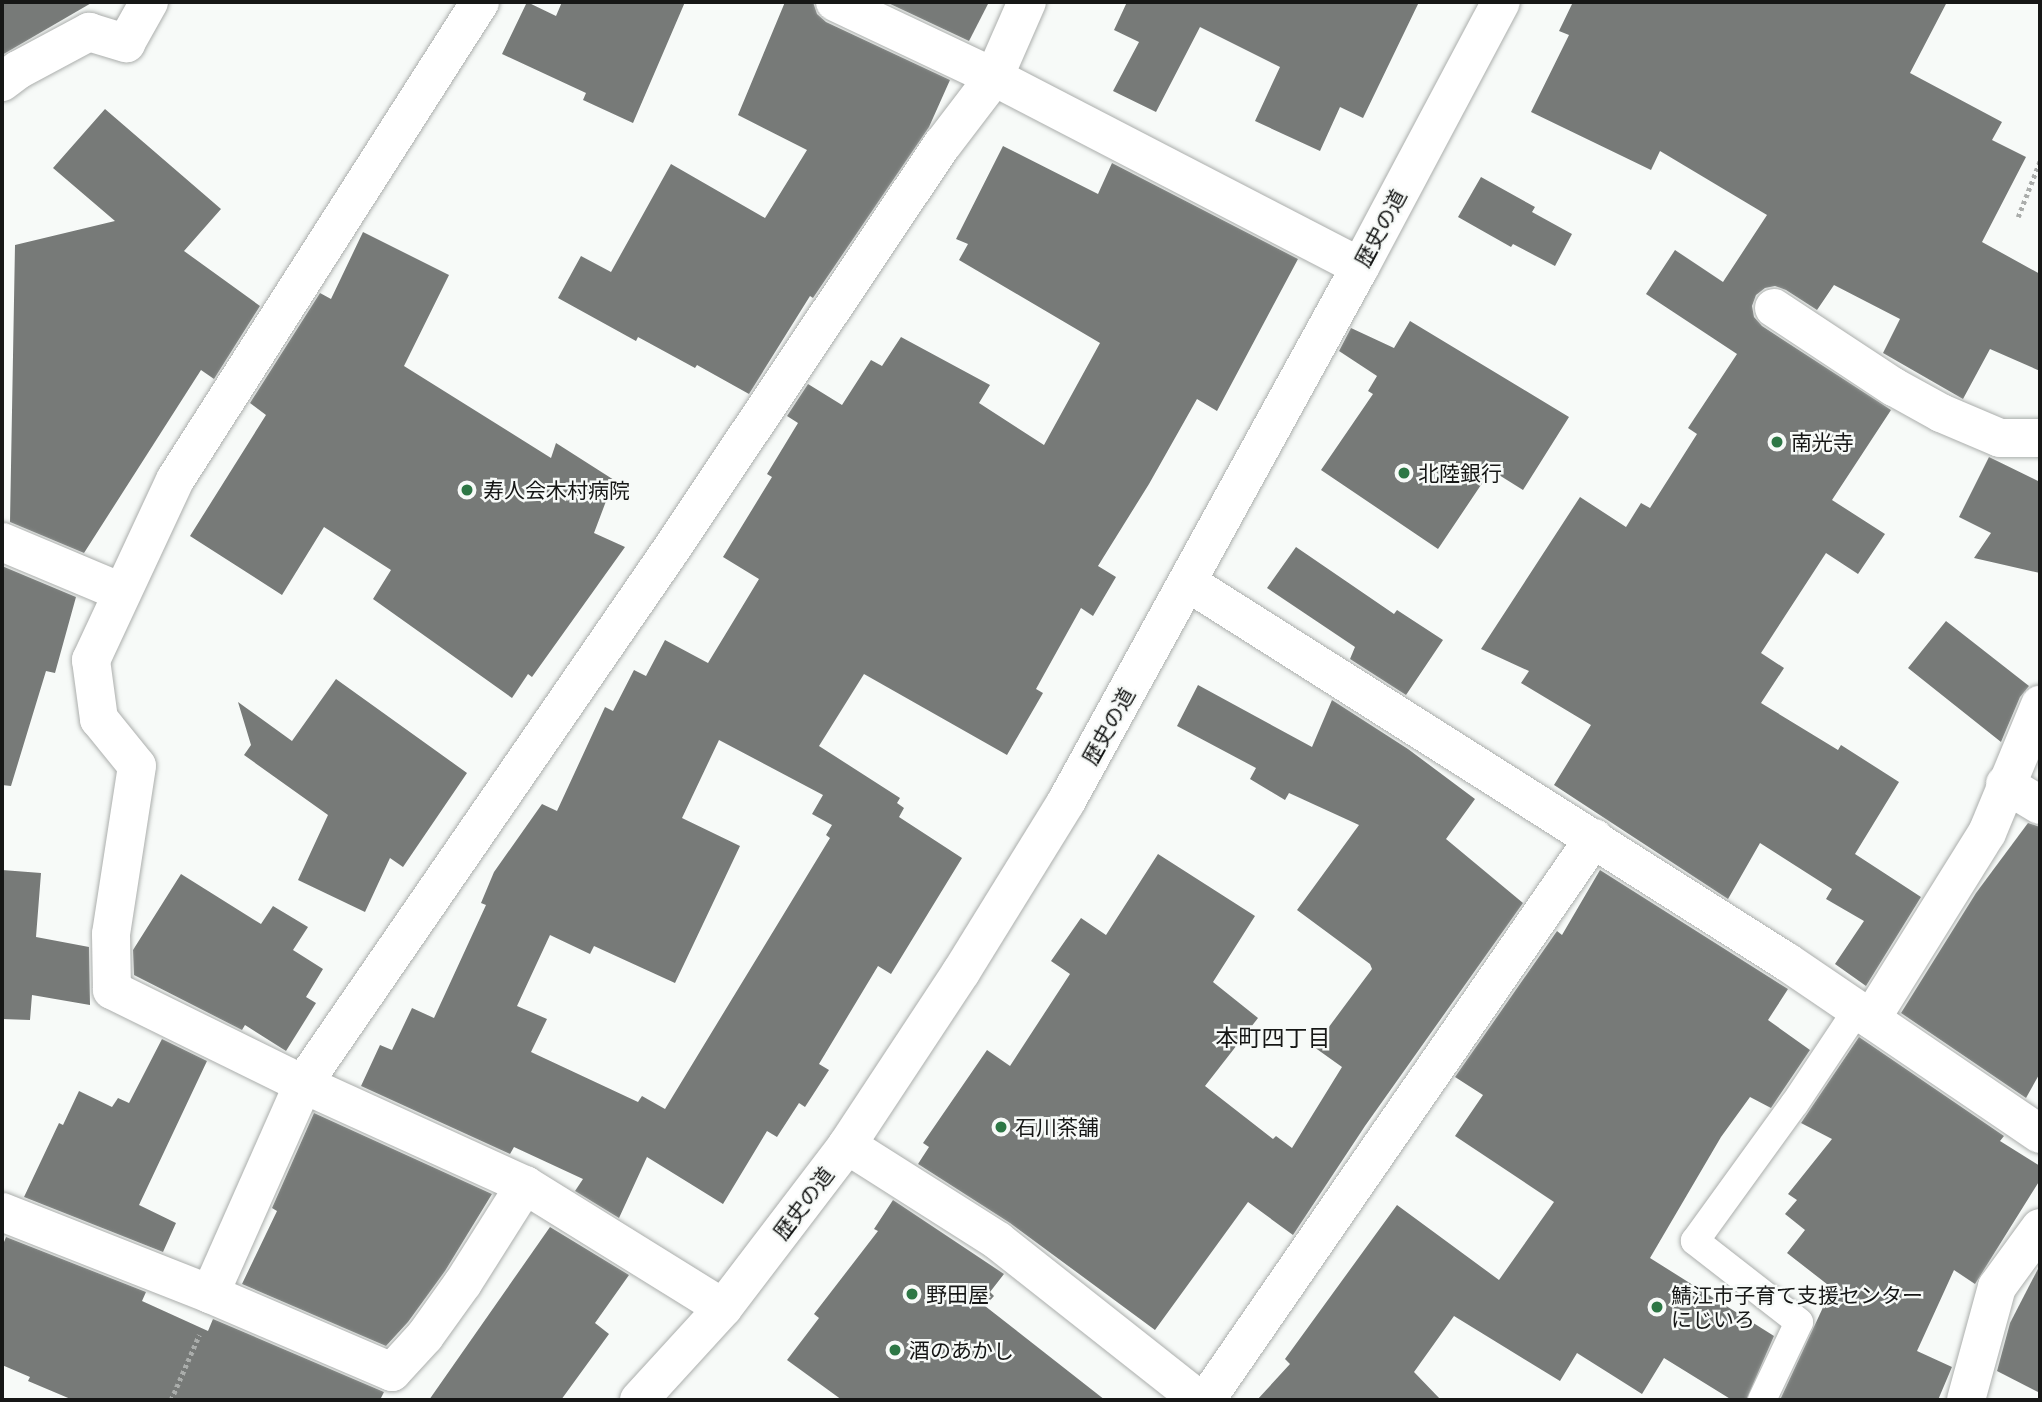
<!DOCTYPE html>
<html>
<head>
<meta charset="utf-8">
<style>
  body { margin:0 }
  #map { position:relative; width:2042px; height:1402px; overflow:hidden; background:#f7faf8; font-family:Ubuntu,"Noto Sans JP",sans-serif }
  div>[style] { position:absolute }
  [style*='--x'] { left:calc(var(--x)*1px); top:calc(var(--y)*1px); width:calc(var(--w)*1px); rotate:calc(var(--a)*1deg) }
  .building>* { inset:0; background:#777a78 }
  .path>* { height:4.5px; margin-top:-2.25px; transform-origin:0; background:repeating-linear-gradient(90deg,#aaadab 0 3.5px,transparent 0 7px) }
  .roads { filter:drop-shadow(0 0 2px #abaeac) drop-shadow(0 0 2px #abaeac) }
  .lane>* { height:28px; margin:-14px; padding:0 14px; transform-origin:14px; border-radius:14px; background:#fff }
  .street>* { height:38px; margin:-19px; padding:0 19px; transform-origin:19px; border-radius:19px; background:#fff }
  .secondary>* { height:38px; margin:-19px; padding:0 19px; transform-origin:19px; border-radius:19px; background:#fff }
  .dots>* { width:19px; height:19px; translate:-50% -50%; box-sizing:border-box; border:4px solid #f7faf8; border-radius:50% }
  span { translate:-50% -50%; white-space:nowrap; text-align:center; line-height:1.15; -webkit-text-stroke:5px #f7faf8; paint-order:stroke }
  .street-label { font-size:21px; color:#161716 }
  .poi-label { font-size:21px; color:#161716 }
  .left { translate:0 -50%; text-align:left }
  .neighbourhood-label { font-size:23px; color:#161716 }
  .frame { position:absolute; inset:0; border:4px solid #161716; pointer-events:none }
</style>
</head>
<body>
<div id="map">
  <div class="building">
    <i style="clip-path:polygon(2px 2px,93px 2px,2px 55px)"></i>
    <i style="clip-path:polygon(527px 2px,556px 16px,562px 2px,685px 2px,633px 123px,583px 100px,586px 93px,502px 54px)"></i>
    <i style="clip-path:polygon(785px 2px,813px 2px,817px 14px,826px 22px,950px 80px,929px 127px,813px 298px,810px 296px,749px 394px,697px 365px,695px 368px,638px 337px,636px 341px,558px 298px,581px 256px,611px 272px,671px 164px,765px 218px,807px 150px,738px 115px)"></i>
    <i style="clip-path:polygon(886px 2px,989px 2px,969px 41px)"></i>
    <i style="clip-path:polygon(1127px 2px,1419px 2px,1363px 118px,1340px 107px,1320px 151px,1255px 121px,1280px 67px,1200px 27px,1156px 112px,1113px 91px,1139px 42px,1114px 30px)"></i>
    <i style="clip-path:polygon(1573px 2px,1947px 2px,1910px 73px,2002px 122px,1992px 140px,2026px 157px,1982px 242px,2040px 274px,2040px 371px,1990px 349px,1963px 399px,1883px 353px,1900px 319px,1834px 285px,1817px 310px,1786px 290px,1775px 286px,1765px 288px,1756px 295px,1752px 306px,1754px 317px,1762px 326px,1891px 410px,1832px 500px,1885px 534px,1858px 574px,1826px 553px,1761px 653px,1784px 668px,1761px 703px,1838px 750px,1841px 745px,1899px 782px,1855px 854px,1921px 897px,1866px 986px,1835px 964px,1864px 921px,1826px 899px,1832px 889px,1760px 843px,1728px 899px,1554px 785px,1591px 725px,1521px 683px,1529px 671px,1481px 649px,1580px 497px,1626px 527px,1641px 503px,1650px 508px,1697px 434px,1688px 428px,1737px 354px,1646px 294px,1675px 250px,1723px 282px,1767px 215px,1660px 151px,1651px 170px,1531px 112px,1569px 35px,1559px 31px)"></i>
    <i style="clip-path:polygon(105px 109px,221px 209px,184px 251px,260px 306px,214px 379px,201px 370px,84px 553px,10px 522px,15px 245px,115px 221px,53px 168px)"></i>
    <i style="clip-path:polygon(evenodd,1003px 146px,1098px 194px,1112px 163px,1298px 259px,1217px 411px,1197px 399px,1149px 484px,1098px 566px,1116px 577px,1093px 616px,1081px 608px,1036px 689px,1043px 693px,1007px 755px,864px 674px,819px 746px,900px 798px,897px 803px,904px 808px,899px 817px,962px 858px,891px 974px,878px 966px,819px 1064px,829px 1070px,805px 1107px,799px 1103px,777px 1137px,767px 1131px,723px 1204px,647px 1157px,619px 1218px,575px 1191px,583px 1179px,514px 1147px,510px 1154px,361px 1086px,380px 1045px,392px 1050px,412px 1008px,434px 1018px,486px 905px,481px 903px,494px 872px,542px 804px,557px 811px,605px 707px,613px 711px,634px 670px,646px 676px,665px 640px,708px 663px,759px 579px,723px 557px,772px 477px,767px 474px,798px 423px,787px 416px,808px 384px,842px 405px,871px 360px,882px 366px,901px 337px,990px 385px,979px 403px,1044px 445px,1100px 343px,959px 260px,968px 244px,956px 239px,1003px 146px,719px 740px,823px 795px,812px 814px,832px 825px,826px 835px,830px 838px,665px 1109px,642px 1096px,638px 1102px,531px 1052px,547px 1019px,517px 1006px,550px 935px,590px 954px,594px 946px,675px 983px,740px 846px,682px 818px,719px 740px)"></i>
    <i style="clip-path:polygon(1481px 177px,1535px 207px,1532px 212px,1572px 234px,1555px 266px,1513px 244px,1511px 247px,1458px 217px)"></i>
    <i style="clip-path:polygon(363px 232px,449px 275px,404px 366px,551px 458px,556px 443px,614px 480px,594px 533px,625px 547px,532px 677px,528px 674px,512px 698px,373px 599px,391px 570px,324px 527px,282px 595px,190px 536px,266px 415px,250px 403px,320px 293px,331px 299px)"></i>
    <i style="clip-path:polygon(1410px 321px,1569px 417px,1523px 490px,1491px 470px,1438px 549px,1321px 470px,1373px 394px,1368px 391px,1377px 376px,1339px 351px,1351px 328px,1394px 348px)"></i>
    <i style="clip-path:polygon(1989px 457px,2040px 482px,2040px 573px,1974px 558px,1991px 533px,1959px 517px)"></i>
    <i style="clip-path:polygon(1296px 547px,1394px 614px,1397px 610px,1443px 640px,1406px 695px,1350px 659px,1355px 647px,1267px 588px)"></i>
    <i style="clip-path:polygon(2px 566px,76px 597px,55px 673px,46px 671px,11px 786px,2px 785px)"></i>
    <i style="clip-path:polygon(1946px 621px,2029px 686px,2020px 697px,2001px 742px,1908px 668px)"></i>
    <i style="clip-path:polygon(336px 679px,467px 773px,403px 867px,390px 858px,365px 912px,298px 880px,328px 815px,244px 755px,251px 745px,238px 702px,292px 741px)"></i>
    <i style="clip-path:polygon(1198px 685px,1312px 747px,1332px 700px,1408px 749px,1475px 799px,1446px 839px,1523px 903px,1365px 1126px,1293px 1235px,1248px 1202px,1155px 1330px,1010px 1223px,918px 1164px,929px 1147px,923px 1143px,987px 1050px,1010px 1066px,1070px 974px,1051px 961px,1081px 918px,1106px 935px,1158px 854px,1255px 916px,1213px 982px,1258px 1018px,1205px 1086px,1273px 1139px,1276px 1136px,1292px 1148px,1342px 1067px,1314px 1047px,1372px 969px,1370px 964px,1297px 910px,1359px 825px,1289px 793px,1285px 800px,1250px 779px,1256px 768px,1177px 726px)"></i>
    <i style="clip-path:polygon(2028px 823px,2040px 827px,2040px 1073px,2026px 1098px,1901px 1013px,1976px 893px)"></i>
    <i style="clip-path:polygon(2px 870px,41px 873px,36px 937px,89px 947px,90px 1005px,32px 995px,30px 1020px,2px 1019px)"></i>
    <i style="clip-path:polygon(1600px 870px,1788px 989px,1768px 1020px,1810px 1050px,1771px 1108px,1750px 1097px,1721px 1137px,1650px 1258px,1774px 1336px,1746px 1400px,1732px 1400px,1664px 1358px,1642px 1394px,1577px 1353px,1560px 1381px,1454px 1316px,1414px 1372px,1441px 1400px,1257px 1400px,1290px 1364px,1285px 1359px,1397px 1205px,1499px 1280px,1554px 1202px,1455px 1136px,1483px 1095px,1455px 1077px,1557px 931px,1562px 935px)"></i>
    <i style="clip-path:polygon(181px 874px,261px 924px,273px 906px,308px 927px,293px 950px,323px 969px,306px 997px,316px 1003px,286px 1051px,245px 1025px,242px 1030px,134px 975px,133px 950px)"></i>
    <i style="clip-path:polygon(1859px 1037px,2004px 1136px,2000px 1141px,2040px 1166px,2040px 1180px,1975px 1284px,1954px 1270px,1917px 1351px,1952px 1367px,1938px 1400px,1780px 1400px,1832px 1288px,1787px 1253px,1805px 1230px,1785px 1214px,1797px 1200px,1788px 1194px,1832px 1139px,1801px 1123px)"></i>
    <i style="clip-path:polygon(162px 1039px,207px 1061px,139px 1205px,176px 1223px,163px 1252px,24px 1197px,59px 1123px,63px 1125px,79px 1091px,112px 1107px,118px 1098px,129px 1103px)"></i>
    <i style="clip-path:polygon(314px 1113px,492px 1194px,445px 1271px,408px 1322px,386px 1346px,242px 1284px,277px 1211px,272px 1208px)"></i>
    <i style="clip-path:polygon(893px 1200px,1004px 1274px,990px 1292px,994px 1296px,985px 1306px,1105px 1400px,842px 1400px,787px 1360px,819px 1318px,814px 1314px,878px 1231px,874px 1229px)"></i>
    <i style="clip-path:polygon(550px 1227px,629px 1275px,595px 1323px,609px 1334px,561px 1400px,429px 1400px)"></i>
    <i style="clip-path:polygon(6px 1237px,146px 1292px,142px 1301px,208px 1331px,213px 1319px,384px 1392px,380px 1400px,73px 1400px,28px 1381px,30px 1377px,2px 1365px,2px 1247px)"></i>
    <i style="clip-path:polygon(2040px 1265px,2040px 1393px,1997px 1371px,2010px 1323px)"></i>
  </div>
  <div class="path">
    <i style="--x:2018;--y:217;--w:60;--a:-68.6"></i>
    <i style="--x:171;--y:1400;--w:71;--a:-66.7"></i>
  </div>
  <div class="roads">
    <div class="lane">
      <i style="--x:1762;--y:1400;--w:86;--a:-64.6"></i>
      <i style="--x:1799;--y:1322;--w:132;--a:-142.1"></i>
      <i style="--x:1695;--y:1241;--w:170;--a:-54.1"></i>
      <i style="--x:1795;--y:1103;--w:112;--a:-56.3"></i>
    </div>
    <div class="street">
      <i style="--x:480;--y:2;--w:567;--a:122.54"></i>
      <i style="--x:175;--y:480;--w:199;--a:115"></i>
      <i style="--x:91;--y:660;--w:60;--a:82.3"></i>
      <i style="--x:99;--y:719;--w:60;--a:51"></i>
      <i style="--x:137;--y:766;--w:170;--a:98.8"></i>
      <i style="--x:111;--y:934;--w:56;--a:89"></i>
      <i style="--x:112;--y:990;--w:213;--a:26.2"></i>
      <i style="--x:303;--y:1084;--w:244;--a:24.5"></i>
      <i style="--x:525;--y:1185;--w:233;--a:31.8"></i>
      <i style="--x:835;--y:2;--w:176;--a:25.3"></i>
      <i style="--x:994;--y:77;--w:412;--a:27.4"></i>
      <i style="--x:2;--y:82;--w:20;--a:-37"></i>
      <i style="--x:18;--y:70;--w:81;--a:-28.2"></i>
      <i style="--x:89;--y:32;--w:39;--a:17"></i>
      <i style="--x:126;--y:43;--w:47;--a:-60.7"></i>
      <i style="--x:1774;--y:308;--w:144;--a:33.4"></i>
      <i style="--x:1894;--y:387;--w:54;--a:29"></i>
      <i style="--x:1941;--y:413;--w:64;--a:23"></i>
      <i style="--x:2000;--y:438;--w:40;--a:0"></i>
      <i style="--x:2;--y:542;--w:129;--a:22.8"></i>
      <i style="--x:1187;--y:582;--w:710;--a:32.35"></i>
      <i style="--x:1787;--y:962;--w:306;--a:34.2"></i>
      <i style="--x:2005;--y:784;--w:41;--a:31"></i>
      <i style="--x:1871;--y:1019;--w:219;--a:-58.1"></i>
      <i style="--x:1987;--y:833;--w:139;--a:-67.5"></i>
      <i style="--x:847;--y:1145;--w:179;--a:32.4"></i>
      <i style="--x:998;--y:1241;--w:256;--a:38.3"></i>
      <i style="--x:2;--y:1212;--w:224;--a:21.5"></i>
      <i style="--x:210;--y:1294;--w:198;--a:23.2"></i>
      <i style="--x:392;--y:1372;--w:49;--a:-47.5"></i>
      <i style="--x:425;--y:1336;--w:65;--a:-54.4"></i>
      <i style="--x:463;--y:1283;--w:116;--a:-57.7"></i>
      <i style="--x:210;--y:1294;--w:230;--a:-66.1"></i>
      <i style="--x:303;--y:1084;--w:640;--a:-55.44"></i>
      <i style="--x:666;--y:557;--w:497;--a:-56.2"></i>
      <i style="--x:943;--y:144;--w:84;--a:-52.7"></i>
      <i style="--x:994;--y:77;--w:82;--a:-66.3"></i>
      <i style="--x:1206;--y:1400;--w:683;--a:-55.38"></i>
      <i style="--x:1966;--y:1400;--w:117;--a:-74.7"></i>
      <i style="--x:1997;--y:1287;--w:73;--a:-53.9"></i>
    </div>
    <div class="secondary">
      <i style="--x:639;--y:1400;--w:125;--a:-47.6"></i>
      <i style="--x:723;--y:1308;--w:205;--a:-52.7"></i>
      <i style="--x:847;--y:1145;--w:207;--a:-56.6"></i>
      <i style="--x:961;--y:972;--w:200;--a:-58.3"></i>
      <i style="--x:1066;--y:802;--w:610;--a:-61.21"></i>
      <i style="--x:1360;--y:267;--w:300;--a:-62"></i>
    </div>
  </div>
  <div class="dots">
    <i style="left:1777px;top:442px;background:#2d7745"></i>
    <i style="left:1404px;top:473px;background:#2d7745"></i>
    <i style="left:467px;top:490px;background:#2d7745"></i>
    <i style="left:1001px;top:1127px;background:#2d7745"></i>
    <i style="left:912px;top:1294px;background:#2d7745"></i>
    <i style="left:1657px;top:1307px;background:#2d7745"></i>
    <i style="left:895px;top:1350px;background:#2d7745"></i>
  </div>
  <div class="street-label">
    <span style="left:1380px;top:228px;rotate:-62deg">歴史の道</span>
    <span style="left:1108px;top:726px;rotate:-61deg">歴史の道</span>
    <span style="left:803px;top:1203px;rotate:-53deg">歴史の道</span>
  </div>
  <div class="poi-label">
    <span class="left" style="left:1791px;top:442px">南光寺</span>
    <span class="left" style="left:1418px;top:473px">北陸銀行</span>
    <span class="left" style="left:483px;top:490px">寿人会木村病院</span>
    <span class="left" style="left:1015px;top:1127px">石川茶舗</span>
    <span class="left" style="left:926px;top:1294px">野田屋</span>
    <span class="left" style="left:1671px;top:1307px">鯖江市子育て支援センター<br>にじいろ</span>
    <span class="left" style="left:909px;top:1350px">酒のあかし</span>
  </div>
  <div class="neighbourhood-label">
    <span style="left:1273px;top:1038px">本町四丁目</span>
  </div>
  <div class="frame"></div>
</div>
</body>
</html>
